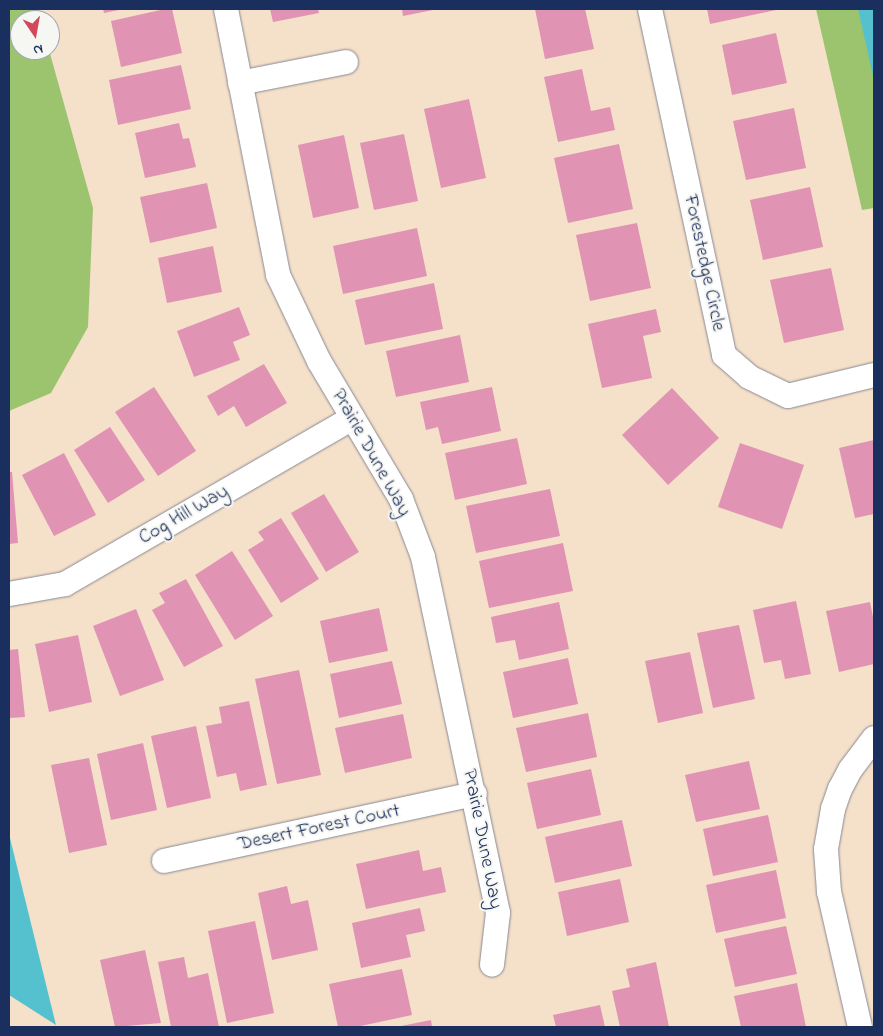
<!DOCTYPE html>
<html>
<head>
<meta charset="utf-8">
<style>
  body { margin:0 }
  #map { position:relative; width:883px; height:1036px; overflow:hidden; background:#f5e0c9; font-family:"Indie Flower",sans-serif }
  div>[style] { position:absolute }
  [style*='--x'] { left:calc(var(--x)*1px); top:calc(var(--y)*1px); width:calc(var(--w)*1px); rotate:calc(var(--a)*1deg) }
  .green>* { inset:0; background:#9cc36e }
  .water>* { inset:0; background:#55c1ce }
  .building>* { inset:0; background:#e093b3 }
  .roads { filter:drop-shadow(0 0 1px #888894) drop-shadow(0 0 1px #888894) }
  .street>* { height:24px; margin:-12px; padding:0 12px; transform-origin:12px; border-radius:12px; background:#fff }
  span { translate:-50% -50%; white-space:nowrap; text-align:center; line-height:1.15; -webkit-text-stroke:4px #f6f6f2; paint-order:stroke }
  .street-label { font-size:20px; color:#1b2f5e }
  .frame { position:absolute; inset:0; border:10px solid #1b2f5e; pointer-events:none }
  .north { position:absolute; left:10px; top:10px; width:50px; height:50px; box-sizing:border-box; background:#f6f6f2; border:1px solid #9ea6b7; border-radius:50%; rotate:168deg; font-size:14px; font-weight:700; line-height:20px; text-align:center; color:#1b2f5e }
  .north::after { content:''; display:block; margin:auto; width:18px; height:22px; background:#d1495b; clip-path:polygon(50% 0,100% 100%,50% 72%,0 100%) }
</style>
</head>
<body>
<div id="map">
  <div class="green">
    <i style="clip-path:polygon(9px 9px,38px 9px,41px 20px,20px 20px,20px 50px,49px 50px,93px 208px,88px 327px,51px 393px,9px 411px)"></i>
    <i style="clip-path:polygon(816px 9px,874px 9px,874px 208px,862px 210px)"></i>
  </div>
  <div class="water">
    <i style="clip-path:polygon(858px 9px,874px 9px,874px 80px)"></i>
    <i style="clip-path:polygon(9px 834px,56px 1025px,9px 995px)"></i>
  </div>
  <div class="building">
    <i style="clip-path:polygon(103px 9px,119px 9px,119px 10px,104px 13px)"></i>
    <i style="clip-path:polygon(165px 9px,172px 9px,182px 53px,121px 67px,111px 21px)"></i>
    <i style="clip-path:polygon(270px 9px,318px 9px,319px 13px,273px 22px)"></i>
    <i style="clip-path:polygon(402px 9px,433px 9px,433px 10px,403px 16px)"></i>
    <i style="clip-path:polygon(535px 9px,585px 9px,594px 49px,545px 59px)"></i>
    <i style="clip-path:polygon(707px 9px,776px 9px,776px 10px,710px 24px)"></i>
    <i style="clip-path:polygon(776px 33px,787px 83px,732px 95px,722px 45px)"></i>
    <i style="clip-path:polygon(181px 65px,191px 109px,118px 125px,109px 80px)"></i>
    <i style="clip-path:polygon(582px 69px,591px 111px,610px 107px,615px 130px,558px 142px,544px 77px)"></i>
    <i style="clip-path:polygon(469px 99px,486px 178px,441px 188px,424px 109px)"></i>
    <i style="clip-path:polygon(794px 108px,806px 168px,746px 180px,733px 121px)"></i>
    <i style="clip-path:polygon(179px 123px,183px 139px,189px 138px,196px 167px,145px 178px,135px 133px)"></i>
    <i style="clip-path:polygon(404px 134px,418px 201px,374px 210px,360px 143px)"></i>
    <i style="clip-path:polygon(344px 135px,359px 208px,313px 218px,298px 145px)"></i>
    <i style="clip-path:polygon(619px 144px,633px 209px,568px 223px,554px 158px)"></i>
    <i style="clip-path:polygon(207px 183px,217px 228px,150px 243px,140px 197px)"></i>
    <i style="clip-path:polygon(810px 187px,823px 247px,763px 260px,750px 200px)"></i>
    <i style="clip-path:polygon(637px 223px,651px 288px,590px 301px,576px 235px)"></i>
    <i style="clip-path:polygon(417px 228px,427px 276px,343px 294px,333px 246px)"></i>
    <i style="clip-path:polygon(213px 246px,222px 292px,167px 303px,158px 258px)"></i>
    <i style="clip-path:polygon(831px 268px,844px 330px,784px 343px,770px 280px)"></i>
    <i style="clip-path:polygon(434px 283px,443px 329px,365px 345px,355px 300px)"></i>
    <i style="clip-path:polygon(239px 307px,250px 335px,233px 342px,240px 360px,194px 377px,177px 331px)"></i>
    <i style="clip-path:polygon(656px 309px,661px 332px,643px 336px,652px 378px,602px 388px,588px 324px)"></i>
    <i style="clip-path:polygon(460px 335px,469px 382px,396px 397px,386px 351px)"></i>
    <i style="clip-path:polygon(264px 364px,287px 403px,246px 427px,234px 406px,218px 416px,207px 396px)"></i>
    <i style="clip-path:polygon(154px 387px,196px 451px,158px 476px,115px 412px)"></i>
    <i style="clip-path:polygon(492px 387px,501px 431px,442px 444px,438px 427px,426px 430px,420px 402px)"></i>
    <i style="clip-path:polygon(672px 388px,719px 438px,668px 485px,622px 435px)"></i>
    <i style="clip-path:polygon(110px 427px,145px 480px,108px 503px,74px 450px)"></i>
    <i style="clip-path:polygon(517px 438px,527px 484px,455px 500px,445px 453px)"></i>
    <i style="clip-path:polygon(874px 440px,874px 514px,855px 518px,839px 448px)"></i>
    <i style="clip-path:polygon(740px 443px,804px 465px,782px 529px,718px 507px)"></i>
    <i style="clip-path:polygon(64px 453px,96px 515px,54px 536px,22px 475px)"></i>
    <i style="clip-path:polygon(9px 472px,12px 472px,18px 543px,9px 544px)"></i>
    <i style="clip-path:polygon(550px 489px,560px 536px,476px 553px,466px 506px)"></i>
    <i style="clip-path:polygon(324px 494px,359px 552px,326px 572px,291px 513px)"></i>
    <i style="clip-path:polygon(281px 518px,319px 579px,281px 603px,248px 550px,264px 540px,258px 532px)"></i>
    <i style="clip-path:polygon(563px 543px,573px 591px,489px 608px,479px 561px)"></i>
    <i style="clip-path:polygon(232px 551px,273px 616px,235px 640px,195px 575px)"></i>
    <i style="clip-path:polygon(186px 579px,223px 646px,184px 667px,152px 610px,165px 603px,159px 593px)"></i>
    <i style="clip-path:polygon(796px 601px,811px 674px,785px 679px,781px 660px,764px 663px,753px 610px)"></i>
    <i style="clip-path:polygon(559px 602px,569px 649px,519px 660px,515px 640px,496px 643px,491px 617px)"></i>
    <i style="clip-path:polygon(870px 602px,874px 622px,874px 664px,839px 672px,826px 611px)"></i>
    <i style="clip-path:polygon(379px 608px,388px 651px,329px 663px,320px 621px)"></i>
    <i style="clip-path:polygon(136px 609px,164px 680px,120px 696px,93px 626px)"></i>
    <i style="clip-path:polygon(739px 625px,755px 699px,713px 708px,697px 633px)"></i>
    <i style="clip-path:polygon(78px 635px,92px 702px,49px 712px,35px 644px)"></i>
    <i style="clip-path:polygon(18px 649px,25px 717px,9px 718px,9px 650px)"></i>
    <i style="clip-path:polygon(690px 652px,703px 713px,658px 723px,645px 661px)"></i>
    <i style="clip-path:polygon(568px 658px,578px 704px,513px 718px,503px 672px)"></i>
    <i style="clip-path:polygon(392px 661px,402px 704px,339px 718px,330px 674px)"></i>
    <i style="clip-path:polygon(299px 670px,321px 775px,277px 784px,255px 679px)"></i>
    <i style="clip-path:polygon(249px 701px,267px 785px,240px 791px,236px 773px,217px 777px,206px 726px,222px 723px,219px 707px)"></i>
    <i style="clip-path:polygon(588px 713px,597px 757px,526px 772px,516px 728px)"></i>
    <i style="clip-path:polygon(403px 714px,412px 758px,345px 773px,335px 728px)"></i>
    <i style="clip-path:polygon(196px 726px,211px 798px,167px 808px,151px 736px)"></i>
    <i style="clip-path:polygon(143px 743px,157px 810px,111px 820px,97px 754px)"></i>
    <i style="clip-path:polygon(89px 758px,107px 845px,69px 853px,51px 765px)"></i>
    <i style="clip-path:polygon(749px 761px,760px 809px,696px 822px,685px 775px)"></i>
    <i style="clip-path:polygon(591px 769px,601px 815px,537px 829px,527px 783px)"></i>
    <i style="clip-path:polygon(768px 815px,778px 862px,713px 876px,703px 829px)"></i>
    <i style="clip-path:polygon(622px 820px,632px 866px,555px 883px,545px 837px)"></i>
    <i style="clip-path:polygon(419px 850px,423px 871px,441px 867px,446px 892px,366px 909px,356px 864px)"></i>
    <i style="clip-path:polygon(776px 870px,786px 918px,716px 933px,706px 885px)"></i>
    <i style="clip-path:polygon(620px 879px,629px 922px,567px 936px,558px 892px)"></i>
    <i style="clip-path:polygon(287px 886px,291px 904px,308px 900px,318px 950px,272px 960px,258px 893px)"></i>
    <i style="clip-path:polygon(420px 908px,425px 931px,406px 935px,411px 957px,361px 968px,352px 923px)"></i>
    <i style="clip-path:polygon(255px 921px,274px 1013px,227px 1023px,208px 931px)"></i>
    <i style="clip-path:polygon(786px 926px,797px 974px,735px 987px,724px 939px)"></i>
    <i style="clip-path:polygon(145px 950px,161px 1023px,115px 1027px,100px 960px)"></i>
    <i style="clip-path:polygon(184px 957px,188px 978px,208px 973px,219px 1027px,171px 1027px,158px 962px)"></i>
    <i style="clip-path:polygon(656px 962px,669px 1027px,620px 1027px,612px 991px,630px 987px,626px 969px)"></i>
    <i style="clip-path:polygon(402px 969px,412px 1015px,356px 1027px,338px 1027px,329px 984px)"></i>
    <i style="clip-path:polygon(797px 983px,806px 1027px,741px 1027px,734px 996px)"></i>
    <i style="clip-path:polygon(600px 1005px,605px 1027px,556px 1027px,553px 1015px)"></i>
    <i style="clip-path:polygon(431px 1020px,432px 1027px,401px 1027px,401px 1026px)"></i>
  </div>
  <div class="roads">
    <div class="street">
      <i style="--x:226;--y:9;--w:271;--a:78.9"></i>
      <i style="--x:278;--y:275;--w:95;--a:64.5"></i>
      <i style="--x:319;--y:361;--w:161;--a:59.3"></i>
      <i style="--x:401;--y:499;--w:62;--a:69.2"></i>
      <i style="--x:423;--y:557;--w:364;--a:78.1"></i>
      <i style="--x:498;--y:913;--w:52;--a:96.6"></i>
      <i style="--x:650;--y:9;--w:354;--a:77.9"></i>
      <i style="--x:724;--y:355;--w:33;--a:41"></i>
      <i style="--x:749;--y:377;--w:43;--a:26"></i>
      <i style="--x:788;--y:396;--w:89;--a:-13.7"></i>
      <i style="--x:240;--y:83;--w:108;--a:-11.2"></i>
      <i style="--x:9;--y:594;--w:57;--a:-10.1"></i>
      <i style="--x:65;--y:584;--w:332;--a:-30"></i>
      <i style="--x:164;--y:861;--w:318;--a:-12.2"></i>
      <i style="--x:860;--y:1027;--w:139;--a:-102.9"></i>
      <i style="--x:829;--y:892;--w:43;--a:-94"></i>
      <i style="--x:826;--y:849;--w:41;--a:-80.1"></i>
      <i style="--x:833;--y:809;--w:21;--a:-71"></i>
      <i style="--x:840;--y:789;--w:21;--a:-62"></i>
      <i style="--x:850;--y:770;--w:40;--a:-53"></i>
    </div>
  </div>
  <div class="street-label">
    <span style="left:704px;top:263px;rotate:78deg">Forestedge Circle</span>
    <span style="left:371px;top:453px;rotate:61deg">Prairie Dune Way</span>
    <span style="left:184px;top:515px;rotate:-30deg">Cog Hill Way</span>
    <span style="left:319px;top:828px;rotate:-12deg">Desert Forest Court</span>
    <span style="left:482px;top:839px;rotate:79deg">Prairie Dune Way</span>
  </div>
  <div class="frame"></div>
  <div class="north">N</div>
</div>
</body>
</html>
